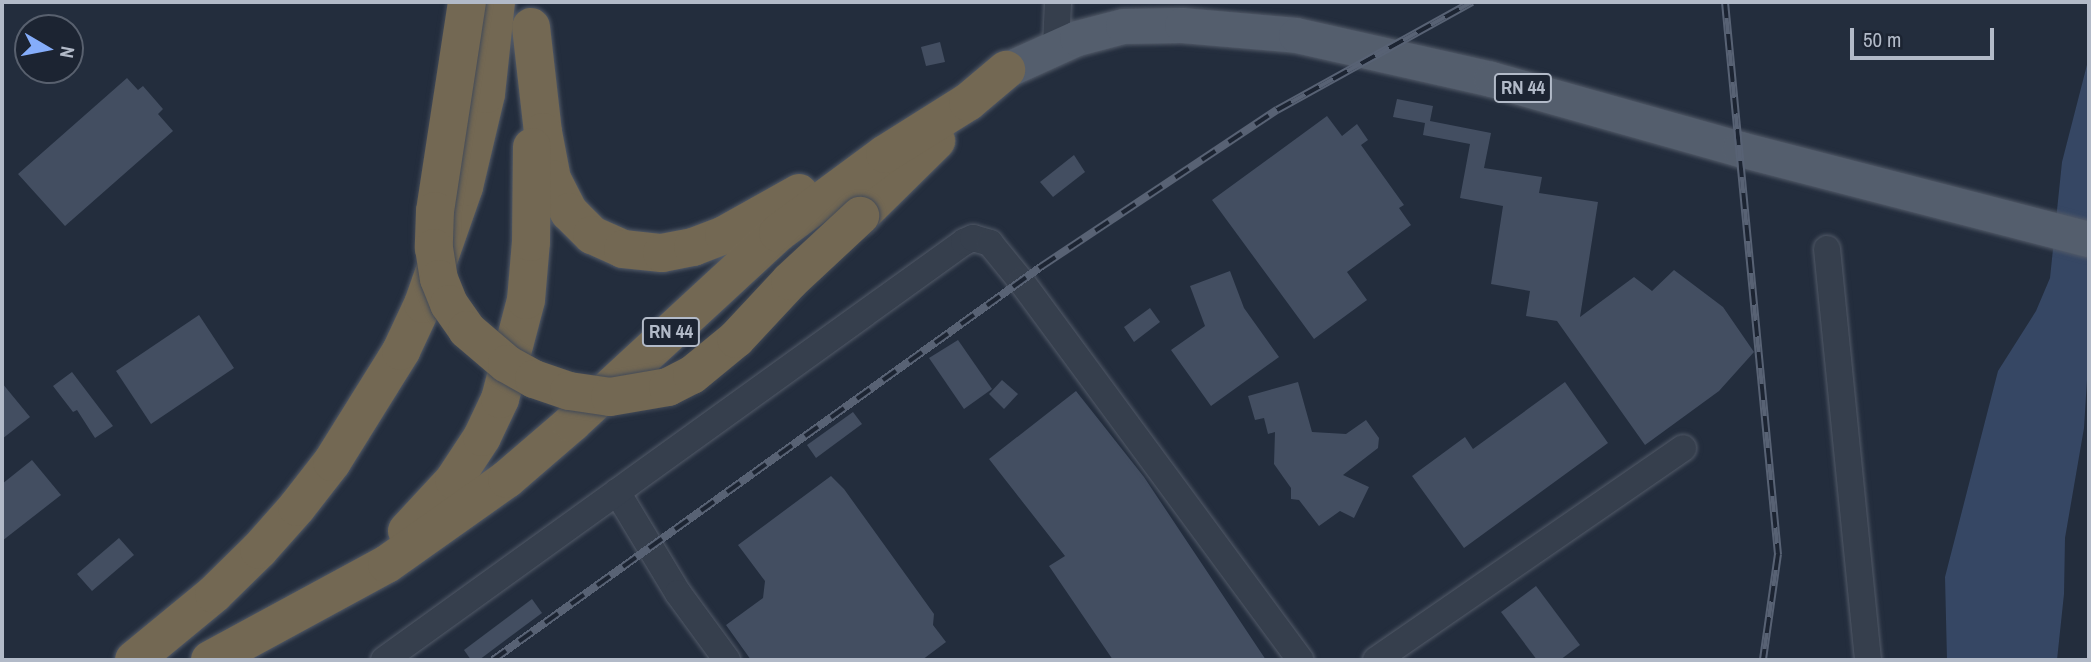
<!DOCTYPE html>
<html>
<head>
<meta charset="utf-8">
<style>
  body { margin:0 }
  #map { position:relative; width:2091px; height:662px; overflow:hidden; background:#232d3d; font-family:"Archivo Narrow",sans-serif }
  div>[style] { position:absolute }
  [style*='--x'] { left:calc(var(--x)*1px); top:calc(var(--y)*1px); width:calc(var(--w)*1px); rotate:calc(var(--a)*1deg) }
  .water>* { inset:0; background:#364764 }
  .building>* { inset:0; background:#434e61 }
  .roads { filter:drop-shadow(0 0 2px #525a68) drop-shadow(0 0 2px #525a68) }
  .minor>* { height:26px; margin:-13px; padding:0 13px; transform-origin:13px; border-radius:13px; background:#363f4d }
  .major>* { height:35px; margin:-17.5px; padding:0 17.5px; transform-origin:17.5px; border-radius:17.5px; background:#545e6d }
  .highway>* { height:38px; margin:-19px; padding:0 19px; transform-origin:19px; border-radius:19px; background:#736853 }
  .rail>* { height:8px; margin-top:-4px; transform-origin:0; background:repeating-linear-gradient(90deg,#1c2432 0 16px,#586274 0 32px); box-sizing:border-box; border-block:2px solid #586274 }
  .bridges { filter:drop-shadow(0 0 2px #424a58) drop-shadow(0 0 2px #424a58) }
  .highway-bridge>* { height:38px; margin:-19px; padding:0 19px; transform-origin:19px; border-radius:19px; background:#736853 }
  span { translate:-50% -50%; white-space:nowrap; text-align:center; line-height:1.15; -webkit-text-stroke:7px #1c2432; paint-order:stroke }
  .shield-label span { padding:2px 5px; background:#1c2432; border:2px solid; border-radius:5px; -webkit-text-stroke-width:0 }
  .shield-label { font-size:19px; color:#b2bac8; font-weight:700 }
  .frame { position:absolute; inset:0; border:4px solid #b2bac8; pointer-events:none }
  .north { position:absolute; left:14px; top:14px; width:70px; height:70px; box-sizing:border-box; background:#1c2432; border:2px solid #58606e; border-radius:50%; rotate:100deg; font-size:19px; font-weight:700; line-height:28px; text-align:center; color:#b2bac8 }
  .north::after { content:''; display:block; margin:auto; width:24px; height:32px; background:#85adfa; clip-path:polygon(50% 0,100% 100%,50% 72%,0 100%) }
  .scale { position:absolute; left:1850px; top:28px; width:144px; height:32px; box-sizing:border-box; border:4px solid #b2bac8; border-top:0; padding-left:9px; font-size:21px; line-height:24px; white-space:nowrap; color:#b2bac8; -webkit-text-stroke:5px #1c2432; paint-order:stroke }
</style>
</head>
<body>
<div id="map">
  <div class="water">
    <i style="clip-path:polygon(2089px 57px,2089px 348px,2084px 428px,2065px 538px,2064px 594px,2057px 660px,1947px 660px,1945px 577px,1998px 371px,2036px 311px,2050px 278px,2062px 162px)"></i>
  </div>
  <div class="building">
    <i style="clip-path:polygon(940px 42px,945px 62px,926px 66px,921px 47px)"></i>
    <i style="clip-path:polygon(127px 78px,138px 90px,143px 86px,163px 109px,158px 114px,173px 131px,65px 226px,18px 174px)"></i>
    <i style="clip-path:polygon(1397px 99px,1433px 106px,1430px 121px,1491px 133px,1484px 168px,1542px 177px,1539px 193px,1598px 202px,1580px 317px,1634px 277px,1652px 291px,1674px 270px,1723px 307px,1754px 352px,1719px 391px,1645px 445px,1557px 321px,1526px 316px,1530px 291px,1491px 284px,1503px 206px,1460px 198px,1470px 144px,1423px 135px,1425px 123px,1393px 117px)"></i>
    <i style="clip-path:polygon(1327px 116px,1342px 136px,1357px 124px,1368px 140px,1361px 145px,1404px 205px,1399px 208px,1411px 225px,1347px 272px,1367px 300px,1314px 339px,1212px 200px)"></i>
    <i style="clip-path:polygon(1074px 155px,1085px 172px,1053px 197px,1040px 182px)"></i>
    <i style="clip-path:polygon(1230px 271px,1244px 308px,1279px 357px,1211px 406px,1171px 350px,1205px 326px,1190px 286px)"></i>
    <i style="clip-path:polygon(1150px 308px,1160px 322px,1134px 342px,1124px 327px)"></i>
    <i style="clip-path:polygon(199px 315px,234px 368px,151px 424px,116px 371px)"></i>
    <i style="clip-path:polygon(958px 340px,992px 389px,964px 409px,929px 358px)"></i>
    <i style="clip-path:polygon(72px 372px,113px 426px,95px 438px,77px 410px,73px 412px,53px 386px)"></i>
    <i style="clip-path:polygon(1002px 380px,1018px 394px,1004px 409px,989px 394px)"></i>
    <i style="clip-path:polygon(1298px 382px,1312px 432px,1346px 434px,1366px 420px,1379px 438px,1378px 448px,1343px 475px,1369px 487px,1354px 518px,1340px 511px,1319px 526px,1299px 500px,1291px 499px,1291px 488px,1274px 464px,1275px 432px,1268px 434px,1264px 418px,1255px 420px,1248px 396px)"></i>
    <i style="clip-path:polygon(1565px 382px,1608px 443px,1464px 548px,1412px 476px,1465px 437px,1473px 449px)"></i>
    <i style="clip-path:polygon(2px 383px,30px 417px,2px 439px)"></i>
    <i style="clip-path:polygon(1076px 391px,1144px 477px,1266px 660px,1113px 660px,1049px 566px,1065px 556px,989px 459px)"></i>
    <i style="clip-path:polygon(853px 412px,862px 424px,816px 458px,807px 445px)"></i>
    <i style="clip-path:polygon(32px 460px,61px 495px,2px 541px,2px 484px)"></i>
    <i style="clip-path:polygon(831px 476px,844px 489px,934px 614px,933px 625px,946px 642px,922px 660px,751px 660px,726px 625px,763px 598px,765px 581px,738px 545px)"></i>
    <i style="clip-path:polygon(119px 538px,134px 555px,92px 591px,77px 574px)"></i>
    <i style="clip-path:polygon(1536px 586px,1580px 645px,1560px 660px,1537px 660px,1501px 612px)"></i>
    <i style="clip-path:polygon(532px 599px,542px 613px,479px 660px,471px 660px,464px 650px)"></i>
  </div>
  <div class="roads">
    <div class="minor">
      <i style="--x:1056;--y:46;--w:44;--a:-87.4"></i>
      <i style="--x:1827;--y:249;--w:413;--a:84.3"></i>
      <i style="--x:617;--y:492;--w:118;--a:58.9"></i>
      <i style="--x:678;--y:593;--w:83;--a:53.8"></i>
      <i style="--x:384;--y:660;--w:715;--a:-35.78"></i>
      <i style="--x:964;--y:242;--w:10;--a:-24"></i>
      <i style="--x:973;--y:238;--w:18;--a:16"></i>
      <i style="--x:990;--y:243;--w:49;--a:50.8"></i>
      <i style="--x:1021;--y:281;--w:471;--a:53.6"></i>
      <i style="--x:1376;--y:660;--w:373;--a:-34.6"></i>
    </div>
    <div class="major">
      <i style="--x:1006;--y:70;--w:78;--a:-24.3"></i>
      <i style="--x:1077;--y:38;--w:48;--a:-14.6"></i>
      <i style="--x:1123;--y:26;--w:59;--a:-1"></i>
      <i style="--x:1182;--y:25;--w:114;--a:5"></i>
      <i style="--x:1296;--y:35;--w:200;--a:12.7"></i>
      <i style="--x:1491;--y:79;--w:259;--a:15.7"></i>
      <i style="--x:1740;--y:149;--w:360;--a:14.5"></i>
    </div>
    <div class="highway">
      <i style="--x:531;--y:27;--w:106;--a:83.5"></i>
      <i style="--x:543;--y:132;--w:48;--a:79.2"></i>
      <i style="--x:552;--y:179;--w:37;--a:63"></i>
      <i style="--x:569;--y:212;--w:33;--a:45"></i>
      <i style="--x:592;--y:235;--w:34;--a:24"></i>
      <i style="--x:623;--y:249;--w:39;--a:6"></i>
      <i style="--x:662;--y:253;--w:32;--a:-11"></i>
      <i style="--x:693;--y:247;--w:33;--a:-21"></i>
      <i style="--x:724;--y:235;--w:86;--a:-29.2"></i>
      <i style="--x:860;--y:216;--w:107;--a:-44.6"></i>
      <i style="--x:407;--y:531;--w:69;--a:-47.3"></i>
      <i style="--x:454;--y:480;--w:51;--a:-56.9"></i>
      <i style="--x:482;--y:437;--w:42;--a:-64.7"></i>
      <i style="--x:500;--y:399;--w:102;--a:-75.3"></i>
      <i style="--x:526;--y:300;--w:58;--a:-85.1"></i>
      <i style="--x:531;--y:242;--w:95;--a:-89.4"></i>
      <i style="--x:134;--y:660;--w:104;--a:-39.5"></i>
      <i style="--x:214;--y:594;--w:63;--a:-44.4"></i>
      <i style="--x:259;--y:550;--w:57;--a:-48.5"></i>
      <i style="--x:297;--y:507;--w:57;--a:-52.1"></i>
      <i style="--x:332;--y:462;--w:131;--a:-58.1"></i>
      <i style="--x:401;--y:351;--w:52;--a:-64.9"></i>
      <i style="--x:423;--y:304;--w:124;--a:-70.7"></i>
      <i style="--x:464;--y:187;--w:96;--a:-76.7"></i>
      <i style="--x:486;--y:94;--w:93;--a:-83.8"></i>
      <i style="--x:210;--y:660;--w:201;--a:-28.5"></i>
      <i style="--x:387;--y:564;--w:147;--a:-35.3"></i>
      <i style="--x:507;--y:479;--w:86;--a:-40.7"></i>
      <i style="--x:572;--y:423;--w:280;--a:-42.7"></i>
      <i style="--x:778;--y:233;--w:133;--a:-36.4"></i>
      <i style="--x:885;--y:154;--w:98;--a:-32.1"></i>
      <i style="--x:968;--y:102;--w:50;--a:-40.1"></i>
    </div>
  </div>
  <div class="rail">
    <i style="--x:1725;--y:2;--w:555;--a:84.52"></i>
    <i style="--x:1778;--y:554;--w:107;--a:98.1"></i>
    <i style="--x:493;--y:660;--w:676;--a:-35.67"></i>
    <i style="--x:1042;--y:266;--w:282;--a:-33.6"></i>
    <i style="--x:1277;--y:110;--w:223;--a:-29"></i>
  </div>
  <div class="bridges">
    <div class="highway-bridge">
      <i style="--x:467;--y:2;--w:211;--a:98.7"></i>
      <i style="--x:435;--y:211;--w:37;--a:92"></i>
      <i style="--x:434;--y:248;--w:31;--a:81"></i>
      <i style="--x:439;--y:279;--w:27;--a:68"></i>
      <i style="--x:449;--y:304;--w:32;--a:55"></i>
      <i style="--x:467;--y:330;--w:52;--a:40.4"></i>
      <i style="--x:507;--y:364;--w:31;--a:29"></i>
      <i style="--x:534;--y:379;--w:37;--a:19"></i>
      <i style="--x:569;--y:391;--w:41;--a:8.3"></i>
      <i style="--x:610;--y:397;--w:59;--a:-9.8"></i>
      <i style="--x:668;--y:387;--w:27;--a:-27"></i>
      <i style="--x:692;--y:375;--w:57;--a:-39.3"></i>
      <i style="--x:736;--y:339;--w:79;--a:-47"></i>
      <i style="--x:790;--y:281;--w:96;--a:-42.9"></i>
    </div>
  </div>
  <div class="shield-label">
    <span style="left:1523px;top:88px">RN 44</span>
    <span style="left:671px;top:332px">RN 44</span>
  </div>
  <div class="frame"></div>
  <div class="north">N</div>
  <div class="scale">50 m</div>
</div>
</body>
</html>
